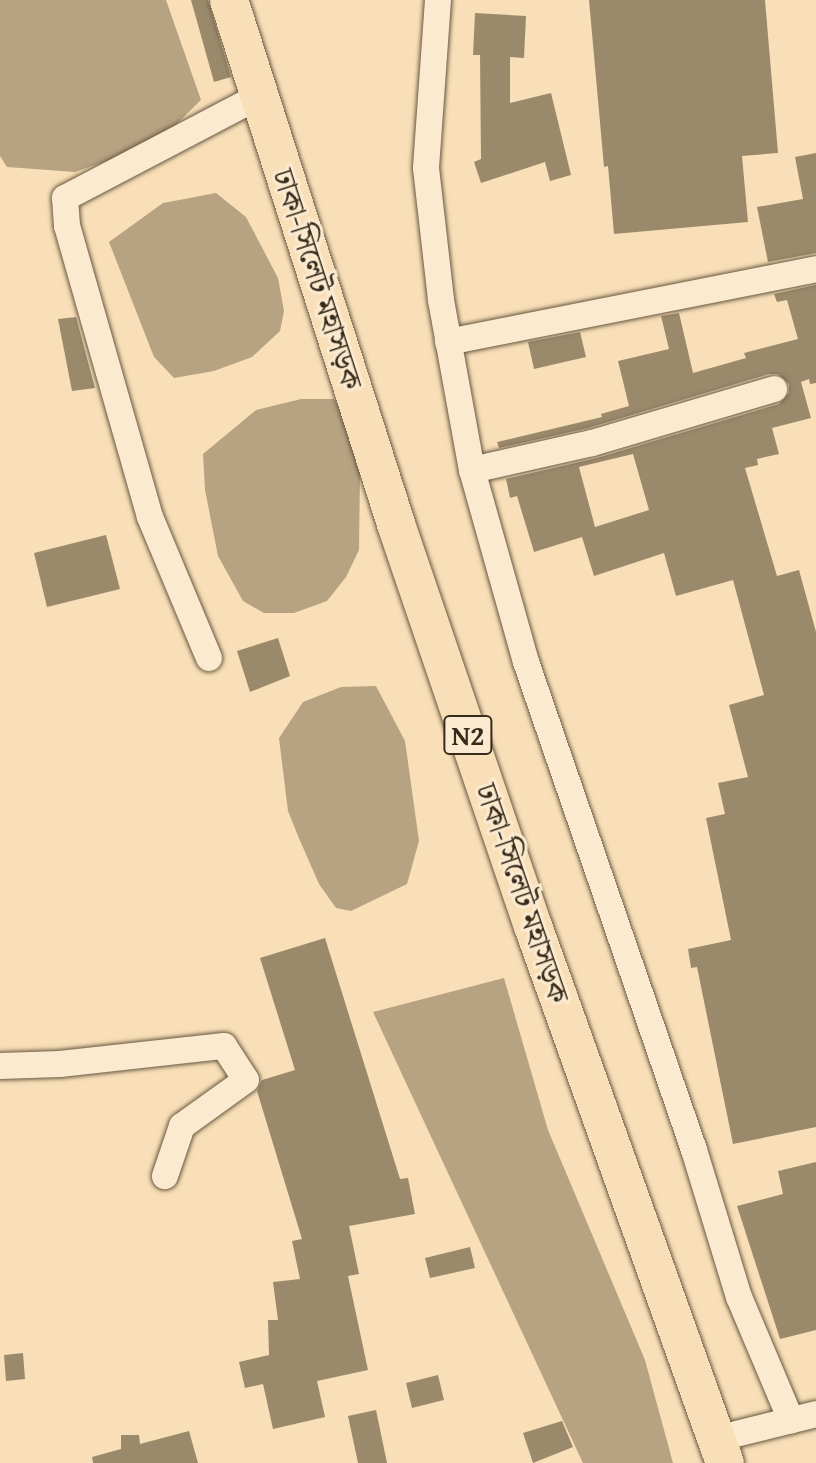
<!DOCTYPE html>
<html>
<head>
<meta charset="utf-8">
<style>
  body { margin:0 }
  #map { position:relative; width:816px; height:1463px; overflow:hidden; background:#f9dfb7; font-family:"Gentium Book Plus","Noto Serif Bengali",serif }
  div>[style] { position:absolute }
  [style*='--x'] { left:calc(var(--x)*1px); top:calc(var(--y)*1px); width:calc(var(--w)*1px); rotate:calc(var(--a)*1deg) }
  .water>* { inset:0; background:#b7a282 }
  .building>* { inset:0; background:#9b896c }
  .roads { filter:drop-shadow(0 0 2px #675842) drop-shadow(0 0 2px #675842) }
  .minor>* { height:26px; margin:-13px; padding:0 13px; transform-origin:13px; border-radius:13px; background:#fbead0 }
  .highway>* { height:38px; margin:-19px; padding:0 19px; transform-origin:19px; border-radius:19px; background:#f9dfb7 }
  span { translate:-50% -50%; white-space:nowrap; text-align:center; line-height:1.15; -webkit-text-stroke:6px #fbead0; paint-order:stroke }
  .shield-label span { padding:2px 6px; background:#fbead0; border:2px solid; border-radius:6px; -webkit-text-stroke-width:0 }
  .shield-label { font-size:28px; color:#362b1b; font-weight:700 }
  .street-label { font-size:30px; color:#362b1b }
</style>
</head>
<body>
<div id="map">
  <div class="water">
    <i style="clip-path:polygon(0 0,166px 0,201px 100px,156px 144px,75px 172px,7px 167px,0 156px)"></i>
    <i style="clip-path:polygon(216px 193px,246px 217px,278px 278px,284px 311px,280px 331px,252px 357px,214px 371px,174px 378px,154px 357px,109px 242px,163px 203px)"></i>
    <i style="clip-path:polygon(301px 399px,334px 399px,351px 426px,360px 473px,359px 550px,346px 577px,327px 601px,294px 613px,264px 613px,243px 601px,218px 556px,205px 490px,203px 454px,256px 410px)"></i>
    <i style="clip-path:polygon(376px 686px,405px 741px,419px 841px,407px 884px,351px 911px,336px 908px,319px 884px,298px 836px,288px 811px,279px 738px,303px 702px,341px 687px)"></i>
    <i style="clip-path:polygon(504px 978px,548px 1130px,645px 1360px,673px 1463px,583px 1463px,373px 1012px)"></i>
  </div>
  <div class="building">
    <i style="clip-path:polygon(191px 0,208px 0,231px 77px,214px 82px)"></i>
    <i style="clip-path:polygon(589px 0,765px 0,778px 153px,742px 156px,748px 222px,614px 234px,608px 166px,604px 167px)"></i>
    <i style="clip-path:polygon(475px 13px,526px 16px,524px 58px,510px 57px,510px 103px,551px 93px,571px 175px,550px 181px,545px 162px,481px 183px,474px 162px,481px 159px,480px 55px,473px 55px)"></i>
    <i style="clip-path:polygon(816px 153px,816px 253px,768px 262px,757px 207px,803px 199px,795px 157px)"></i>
    <i style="clip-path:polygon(evenodd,816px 285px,816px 383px,810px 384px,809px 379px,801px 382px,811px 418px,772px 428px,779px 454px,757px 459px,758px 465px,745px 468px,777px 576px,799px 570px,816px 632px,816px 1127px,733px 1144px,697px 967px,691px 968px,688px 949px,731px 940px,706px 818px,725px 814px,718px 783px,748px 777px,729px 705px,764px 695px,733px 580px,676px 596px,664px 553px,594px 576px,582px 537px,534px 552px,517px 496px,510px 498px,506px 479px,597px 458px,779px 404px,789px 393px,789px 384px,778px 374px,769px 374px,588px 428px,499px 448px,497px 442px,602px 417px,601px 414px,629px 406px,618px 361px,669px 349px,661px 316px,679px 313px,693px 373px,746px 358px,744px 353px,798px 339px,787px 300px,777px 302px,774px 294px,816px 285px,633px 454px,649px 510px,595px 527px,579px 467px,633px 454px)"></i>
    <i style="clip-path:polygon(76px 317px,95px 388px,72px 391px,58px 319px)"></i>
    <i style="clip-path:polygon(580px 332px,586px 357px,534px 369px,528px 342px)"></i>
    <i style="clip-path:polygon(106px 535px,120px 589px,47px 607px,34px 553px)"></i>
    <i style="clip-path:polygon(278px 638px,290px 676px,250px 692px,237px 651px)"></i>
    <i style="clip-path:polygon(325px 938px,400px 1179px,408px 1178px,415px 1214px,349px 1226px,359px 1274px,348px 1276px,368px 1370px,317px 1381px,325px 1417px,273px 1429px,263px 1384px,245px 1388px,239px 1362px,269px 1355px,268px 1320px,278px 1320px,273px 1282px,300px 1279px,292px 1241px,302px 1239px,257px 1091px,262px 1080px,295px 1070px,260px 958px)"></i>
    <i style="clip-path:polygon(816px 1162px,816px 1330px,780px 1339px,737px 1206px,783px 1194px,778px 1171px)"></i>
    <i style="clip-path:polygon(470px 1247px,475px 1268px,430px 1278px,425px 1258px)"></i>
    <i style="clip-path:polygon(23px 1353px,25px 1379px,6px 1381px,4px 1355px)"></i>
    <i style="clip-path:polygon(438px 1375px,444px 1400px,412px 1408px,406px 1383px)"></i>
    <i style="clip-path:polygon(376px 1410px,387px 1463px,358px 1463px,348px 1416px)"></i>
    <i style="clip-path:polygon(562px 1421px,573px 1447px,533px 1463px,523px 1433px)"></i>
    <i style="clip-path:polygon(189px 1431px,198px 1463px,93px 1463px,92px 1457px,121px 1449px,121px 1435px,139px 1435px,140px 1444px)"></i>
  </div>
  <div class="roads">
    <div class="minor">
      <i style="--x:438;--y:0;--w:168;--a:94.1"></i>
      <i style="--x:426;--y:168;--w:133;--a:83.5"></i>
      <i style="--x:441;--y:300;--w:173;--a:79.7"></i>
      <i style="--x:472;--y:470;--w:199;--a:74.3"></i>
      <i style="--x:526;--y:662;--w:516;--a:71"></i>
      <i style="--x:694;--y:1150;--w:154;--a:73"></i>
      <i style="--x:739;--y:1297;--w:134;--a:67.1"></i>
      <i style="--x:448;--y:342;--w:375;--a:-11.2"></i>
      <i style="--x:472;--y:470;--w:123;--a:-12.7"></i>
      <i style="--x:592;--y:443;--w:190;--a:-16.5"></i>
      <i style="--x:209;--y:658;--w:153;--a:-112.7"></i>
      <i style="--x:150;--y:517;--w:303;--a:-105.9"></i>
      <i style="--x:67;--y:226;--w:28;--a:-94"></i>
      <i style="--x:65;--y:198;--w:219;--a:-27.7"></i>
      <i style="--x:0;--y:1066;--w:60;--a:-1.9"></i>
      <i style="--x:60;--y:1064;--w:165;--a:-6.3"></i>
      <i style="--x:224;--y:1046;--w:40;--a:57.1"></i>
      <i style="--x:246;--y:1080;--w:79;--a:144.3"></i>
      <i style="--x:182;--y:1126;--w:53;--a:108.8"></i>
      <i style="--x:716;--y:1439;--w:103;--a:-14"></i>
    </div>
    <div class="highway">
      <i style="--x:229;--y:0;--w:550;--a:72.32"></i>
      <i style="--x:396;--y:524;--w:425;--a:71.2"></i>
      <i style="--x:533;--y:926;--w:570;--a:70.33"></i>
    </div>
  </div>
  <div class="shield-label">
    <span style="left:468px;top:735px">N2</span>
  </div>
  <div class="street-label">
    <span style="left:318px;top:279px;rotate:72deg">ঢাকা-সিলেট মহাসড়ক</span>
    <span style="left:523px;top:893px;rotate:71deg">ঢাকা-সিলেট মহাসড়ক</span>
  </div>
</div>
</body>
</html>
